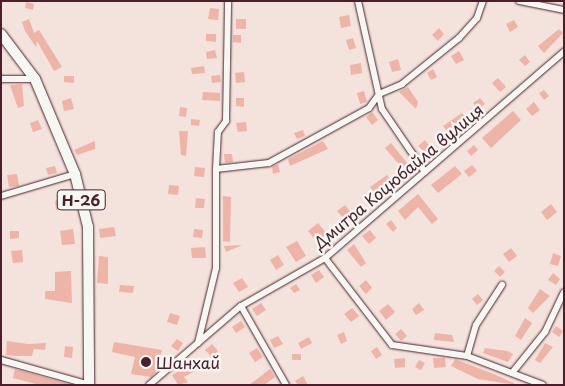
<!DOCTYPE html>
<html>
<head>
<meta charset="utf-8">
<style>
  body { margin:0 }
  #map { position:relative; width:565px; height:386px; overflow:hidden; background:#f4e2dc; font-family:"Playpen Sans",sans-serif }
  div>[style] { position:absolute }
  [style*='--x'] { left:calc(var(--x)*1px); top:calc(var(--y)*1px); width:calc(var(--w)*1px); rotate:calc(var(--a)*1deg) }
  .building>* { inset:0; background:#eeb4a8 }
  .roads { filter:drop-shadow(0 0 1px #4a1f2b) drop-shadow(0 0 1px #4a1f2b) }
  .minor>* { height:6px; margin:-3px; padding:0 3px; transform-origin:3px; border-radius:3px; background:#f6f6f2 }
  .primary>* { height:10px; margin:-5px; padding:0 5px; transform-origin:5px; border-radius:5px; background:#f6f6f2 }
  .dots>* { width:14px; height:14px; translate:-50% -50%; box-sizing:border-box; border:2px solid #f6f6f2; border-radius:50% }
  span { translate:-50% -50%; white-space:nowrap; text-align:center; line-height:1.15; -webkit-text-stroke:5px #f6f6f2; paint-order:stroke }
  .shield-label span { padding:1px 4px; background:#f6f6f2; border:1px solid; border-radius:4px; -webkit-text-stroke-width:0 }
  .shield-label { font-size:15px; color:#4a1f2b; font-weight:700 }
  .street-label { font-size:16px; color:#4a1f2b }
  .poi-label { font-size:16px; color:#4a1f2b }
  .left { translate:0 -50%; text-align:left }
  .frame { position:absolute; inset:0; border:2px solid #4a1f2b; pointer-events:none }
</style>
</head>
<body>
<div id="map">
  <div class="building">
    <i style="clip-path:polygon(26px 2px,34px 4px,33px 10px,25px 8px)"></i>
    <i style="clip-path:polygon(210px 8px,219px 9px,218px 20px,208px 19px)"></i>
    <i style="clip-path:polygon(349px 15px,351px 26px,341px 28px,339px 17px)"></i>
    <i style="clip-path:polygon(29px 19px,34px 33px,39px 30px,62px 67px,54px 71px,37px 41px,36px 47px,25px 31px,22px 22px)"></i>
    <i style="clip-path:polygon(236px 19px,246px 19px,246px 29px,236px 29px)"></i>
    <i style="clip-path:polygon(514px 20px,518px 27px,510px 32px,506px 24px)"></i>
    <i style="clip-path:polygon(439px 28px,444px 34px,438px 41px,432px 35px)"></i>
    <i style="clip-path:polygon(559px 29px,563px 33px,544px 53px,538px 46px)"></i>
    <i style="clip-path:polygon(206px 34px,216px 34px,216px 42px,206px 41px)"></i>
    <i style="clip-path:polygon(233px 35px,241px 35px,241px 43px,233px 42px)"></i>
    <i style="clip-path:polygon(353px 38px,356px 48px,349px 50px,346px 40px)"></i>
    <i style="clip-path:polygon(215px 50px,217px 58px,207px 59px,206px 52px)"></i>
    <i style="clip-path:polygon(459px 51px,464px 60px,456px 64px,451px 56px)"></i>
    <i style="clip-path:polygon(525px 55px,530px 62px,525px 66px,519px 60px)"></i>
    <i style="clip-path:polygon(398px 59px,401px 70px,392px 72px,389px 62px)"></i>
    <i style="clip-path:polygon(361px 63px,362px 73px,351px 75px,350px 65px)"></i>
    <i style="clip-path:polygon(204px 66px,205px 73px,192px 74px,191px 68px)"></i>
    <i style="clip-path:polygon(433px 69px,437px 77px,431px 80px,427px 73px)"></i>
    <i style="clip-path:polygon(244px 72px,245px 82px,236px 83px,235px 73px)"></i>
    <i style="clip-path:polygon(220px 75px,221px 82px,212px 83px,211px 76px)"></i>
    <i style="clip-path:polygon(64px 76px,74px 76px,74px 83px,64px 82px)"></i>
    <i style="clip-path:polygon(498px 78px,506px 87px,500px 92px,492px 83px)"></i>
    <i style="clip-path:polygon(22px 84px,24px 106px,18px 108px,10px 85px)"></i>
    <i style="clip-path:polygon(408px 87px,418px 102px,416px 109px,399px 92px)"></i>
    <i style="clip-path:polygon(544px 90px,549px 96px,544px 100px,539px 93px)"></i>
    <i style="clip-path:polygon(364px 91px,367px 102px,360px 104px,357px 93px)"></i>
    <i style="clip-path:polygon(203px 92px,220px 93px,220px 101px,202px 100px)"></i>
    <i style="clip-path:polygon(71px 98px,74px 109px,64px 111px,62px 101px)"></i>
    <i style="clip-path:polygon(236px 98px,244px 98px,244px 107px,236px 106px)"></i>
    <i style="clip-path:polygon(480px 98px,485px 104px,478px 110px,473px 103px)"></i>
    <i style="clip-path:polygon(534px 102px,540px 110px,532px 116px,526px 109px)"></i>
    <i style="clip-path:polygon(180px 107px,187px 108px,186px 117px,179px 116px)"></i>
    <i style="clip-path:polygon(513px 111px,521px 120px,491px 148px,482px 138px)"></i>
    <i style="clip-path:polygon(372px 112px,378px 120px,372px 125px,366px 117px)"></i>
    <i style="clip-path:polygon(462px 113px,467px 119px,449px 133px,443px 126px)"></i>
    <i style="clip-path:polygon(191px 119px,200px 120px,199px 126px,191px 125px)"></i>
    <i style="clip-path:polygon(38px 120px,42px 129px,33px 132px,30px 123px)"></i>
    <i style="clip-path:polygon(246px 122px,247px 131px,238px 132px,236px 123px)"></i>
    <i style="clip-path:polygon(303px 130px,305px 136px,297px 139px,294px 133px)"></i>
    <i style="clip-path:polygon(179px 131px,188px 131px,186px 156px,181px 155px)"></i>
    <i style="clip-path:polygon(425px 140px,432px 149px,425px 155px,418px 146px)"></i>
    <i style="clip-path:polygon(95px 141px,95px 149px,77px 155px,74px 150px)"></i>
    <i style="clip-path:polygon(323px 141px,328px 149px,290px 166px,288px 159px)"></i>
    <i style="clip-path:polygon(391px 143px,408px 164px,402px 168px,385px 148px)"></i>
    <i style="clip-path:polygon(474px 145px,478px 150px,471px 156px,467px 151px)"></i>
    <i style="clip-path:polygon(224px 154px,232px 154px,233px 162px,225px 163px)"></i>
    <i style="clip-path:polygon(278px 164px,280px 172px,273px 174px,272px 167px)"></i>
    <i style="clip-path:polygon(472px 165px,477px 171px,469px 177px,464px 171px)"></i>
    <i style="clip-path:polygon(55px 166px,57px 173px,48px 175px,46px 168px)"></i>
    <i style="clip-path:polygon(455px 166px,462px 174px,438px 193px,431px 185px)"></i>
    <i style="clip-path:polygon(195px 167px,205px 168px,204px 177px,194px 176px)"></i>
    <i style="clip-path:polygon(17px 174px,19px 186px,9px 187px,7px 175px)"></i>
    <i style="clip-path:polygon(387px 175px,392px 181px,377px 195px,370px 187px)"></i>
    <i style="clip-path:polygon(169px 185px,179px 186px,178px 195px,168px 194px)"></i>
    <i style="clip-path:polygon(418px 194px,438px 219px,432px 224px,418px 207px,405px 220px,398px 211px)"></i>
    <i style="clip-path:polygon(101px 195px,102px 202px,92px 204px,90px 197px)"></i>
    <i style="clip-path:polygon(223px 196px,231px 197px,230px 242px,223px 241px)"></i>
    <i style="clip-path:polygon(68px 198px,70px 207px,56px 210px,55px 201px)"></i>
    <i style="clip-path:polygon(196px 198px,205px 199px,204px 208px,195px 208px)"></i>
    <i style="clip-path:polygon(551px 204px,557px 212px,547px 220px,541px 212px)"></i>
    <i style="clip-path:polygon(345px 205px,352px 214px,345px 220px,337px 211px)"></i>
    <i style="clip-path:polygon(391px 220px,397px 228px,393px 232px,386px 224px)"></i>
    <i style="clip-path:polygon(318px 223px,327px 234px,317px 242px,308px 231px)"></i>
    <i style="clip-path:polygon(114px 227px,116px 236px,100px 238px,99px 229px)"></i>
    <i style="clip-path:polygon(73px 229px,75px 244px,62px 245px,60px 231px)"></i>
    <i style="clip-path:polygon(194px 229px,203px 230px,202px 238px,193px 237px)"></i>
    <i style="clip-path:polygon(370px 230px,376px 238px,369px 244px,362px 236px)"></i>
    <i style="clip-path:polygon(10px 231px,19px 231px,19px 238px,10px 239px)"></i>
    <i style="clip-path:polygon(297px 241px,306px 256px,296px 262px,286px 247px)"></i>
    <i style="clip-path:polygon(354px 244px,366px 263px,361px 267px,347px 250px)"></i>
    <i style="clip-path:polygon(242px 245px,226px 252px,224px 246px)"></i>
    <i style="clip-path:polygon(205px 247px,206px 258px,192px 258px,191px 248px)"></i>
    <i style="clip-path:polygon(511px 248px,517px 256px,509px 262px,503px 254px)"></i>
    <i style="clip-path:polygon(22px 250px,23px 262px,13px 263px,11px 251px)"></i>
    <i style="clip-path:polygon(553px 253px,561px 256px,558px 266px,550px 264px)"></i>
    <i style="clip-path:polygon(278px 255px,284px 265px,276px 270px,270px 260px)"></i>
    <i style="clip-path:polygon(99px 256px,108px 257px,108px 284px,97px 283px)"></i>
    <i style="clip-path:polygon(499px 266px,505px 272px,500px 277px,494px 271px)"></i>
    <i style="clip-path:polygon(319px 270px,324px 277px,316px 283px,311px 275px)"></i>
    <i style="clip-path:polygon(71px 271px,72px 303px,45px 299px,45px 291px,55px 291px,55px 272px)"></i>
    <i style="clip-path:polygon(553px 273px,560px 279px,556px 285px,548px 280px)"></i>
    <i style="clip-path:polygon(242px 278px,248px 287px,239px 292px,233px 283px)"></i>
    <i style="clip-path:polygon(366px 280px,372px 288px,366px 294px,359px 286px)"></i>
    <i style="clip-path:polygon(296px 284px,300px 290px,294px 293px,290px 288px)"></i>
    <i style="clip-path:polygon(120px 285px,134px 286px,133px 293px,119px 292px)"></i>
    <i style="clip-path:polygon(540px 289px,550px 296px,533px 313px,528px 308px)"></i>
    <i style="clip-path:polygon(478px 294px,483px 300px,477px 305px,472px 299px)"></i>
    <i style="clip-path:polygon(261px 303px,266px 310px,257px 316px,252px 309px)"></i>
    <i style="clip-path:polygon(419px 303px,424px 310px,416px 315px,412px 309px)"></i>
    <i style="clip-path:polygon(388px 304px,395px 312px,386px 320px,379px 311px)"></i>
    <i style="clip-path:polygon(352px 308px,359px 316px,351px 322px,344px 314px)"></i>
    <i style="clip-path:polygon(170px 313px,180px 316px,177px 325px,167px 322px)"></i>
    <i style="clip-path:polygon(525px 318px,532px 323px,521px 340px,515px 336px)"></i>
    <i style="clip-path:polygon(241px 321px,245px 327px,236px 333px,232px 327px)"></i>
    <i style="clip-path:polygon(556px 326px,563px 331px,559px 337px,552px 332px)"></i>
    <i style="clip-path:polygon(401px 329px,407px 336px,401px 341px,395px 334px)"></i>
    <i style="clip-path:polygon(344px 332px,347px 341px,341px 344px,337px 335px)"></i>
    <i style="clip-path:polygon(435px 333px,452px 335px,454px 342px,434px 340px)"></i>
    <i style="clip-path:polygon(278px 336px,283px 344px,274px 348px,270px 340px)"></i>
    <i style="clip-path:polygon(309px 337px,312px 343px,301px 349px,298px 343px)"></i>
    <i style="clip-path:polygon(177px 339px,183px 343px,178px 351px,171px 346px)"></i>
    <i style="clip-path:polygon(7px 341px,28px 344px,46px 343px,45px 350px,34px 349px,32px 356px,16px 356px,6px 355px)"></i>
    <i style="clip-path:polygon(114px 342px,162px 350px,156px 372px,151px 377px,131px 374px,135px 357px,112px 352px)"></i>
    <i style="clip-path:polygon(545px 343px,553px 347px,540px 363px,535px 360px)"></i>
    <i style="clip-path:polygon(212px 344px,218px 351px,212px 357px,205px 350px)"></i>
    <i style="clip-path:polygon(65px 346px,73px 347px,72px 358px,64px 357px)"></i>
    <i style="clip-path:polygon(377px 347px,382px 355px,376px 359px,371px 351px)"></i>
    <i style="clip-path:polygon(257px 348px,263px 357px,255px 362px,249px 353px)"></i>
    <i style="clip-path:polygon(485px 348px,507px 351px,513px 354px,508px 362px,483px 353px)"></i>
    <i style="clip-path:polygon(292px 354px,301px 354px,301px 360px,292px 360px)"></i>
    <i style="clip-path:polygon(405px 358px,405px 367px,395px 368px,394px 359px)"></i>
    <i style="clip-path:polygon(433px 358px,445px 358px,446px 367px,434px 368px)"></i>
    <i style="clip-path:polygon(455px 359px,501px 377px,517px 385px,478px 379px,451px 366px)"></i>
    <i style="clip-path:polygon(419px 360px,425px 363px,421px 370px,415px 367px)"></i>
    <i style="clip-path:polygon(195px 361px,200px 368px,184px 377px,188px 382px,178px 385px,172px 375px)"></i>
    <i style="clip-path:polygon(15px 369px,68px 384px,68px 385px,40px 385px,13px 378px)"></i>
    <i style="clip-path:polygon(270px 369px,275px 377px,264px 385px,249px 385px)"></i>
    <i style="clip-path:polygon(303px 376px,308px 385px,298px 385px,295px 381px)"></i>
  </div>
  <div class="roads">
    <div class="minor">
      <i style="--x:358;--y:1;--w:111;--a:77.5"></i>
      <i style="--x:382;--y:109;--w:76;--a:55.7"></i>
      <i style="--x:519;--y:1;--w:46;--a:11.3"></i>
      <i style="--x:1;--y:79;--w:34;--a:0"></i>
      <i style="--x:216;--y:169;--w:53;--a:-6.5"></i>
      <i style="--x:269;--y:163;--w:114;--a:-28.8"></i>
      <i style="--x:369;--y:108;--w:17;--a:-54"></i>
      <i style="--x:379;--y:94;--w:25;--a:-23"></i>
      <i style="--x:402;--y:84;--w:73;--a:-38.9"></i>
      <i style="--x:459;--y:38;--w:27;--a:-48"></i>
      <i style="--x:477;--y:18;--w:18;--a:-71"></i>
      <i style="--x:1;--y:196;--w:77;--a:-16.6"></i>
      <i style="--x:325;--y:258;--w:110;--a:52.4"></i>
      <i style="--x:392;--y:345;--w:76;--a:8.3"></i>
      <i style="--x:467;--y:356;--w:81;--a:20.9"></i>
      <i style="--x:241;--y:306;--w:91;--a:60.3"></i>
      <i style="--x:198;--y:343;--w:77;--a:-76.5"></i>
      <i style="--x:216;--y:268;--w:99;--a:-90"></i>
      <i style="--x:216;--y:169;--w:37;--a:-87"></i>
      <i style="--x:218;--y:132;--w:14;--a:-54"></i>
      <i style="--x:226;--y:121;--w:120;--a:-89"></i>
      <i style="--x:467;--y:356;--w:32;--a:-74"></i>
      <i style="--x:476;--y:325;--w:48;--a:-57"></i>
      <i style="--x:1;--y:360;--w:92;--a:15.7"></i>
      <i style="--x:512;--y:373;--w:53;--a:-51.2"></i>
      <i style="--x:545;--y:332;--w:44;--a:-64.6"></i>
      <i style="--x:149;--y:385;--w:121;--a:-40.7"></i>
      <i style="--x:241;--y:306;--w:97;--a:-29.7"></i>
      <i style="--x:325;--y:258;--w:316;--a:-40.8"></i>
    </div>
    <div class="primary">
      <i style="--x:1;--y:34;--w:56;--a:52.9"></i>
      <i style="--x:35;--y:79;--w:103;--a:67.2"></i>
      <i style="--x:75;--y:174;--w:55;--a:76.2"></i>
      <i style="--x:88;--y:227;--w:158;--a:89.6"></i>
    </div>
  </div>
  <div class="dots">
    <i style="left:146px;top:362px;background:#4a1f2b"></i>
  </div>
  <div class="shield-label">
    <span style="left:81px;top:200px">Н-26</span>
  </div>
  <div class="street-label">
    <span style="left:398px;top:176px;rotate:-40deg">Дмитра Коцюбайла вулиця</span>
  </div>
  <div class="poi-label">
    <span class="left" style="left:156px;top:362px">Шанхай</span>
  </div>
  <div class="frame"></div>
</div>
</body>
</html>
